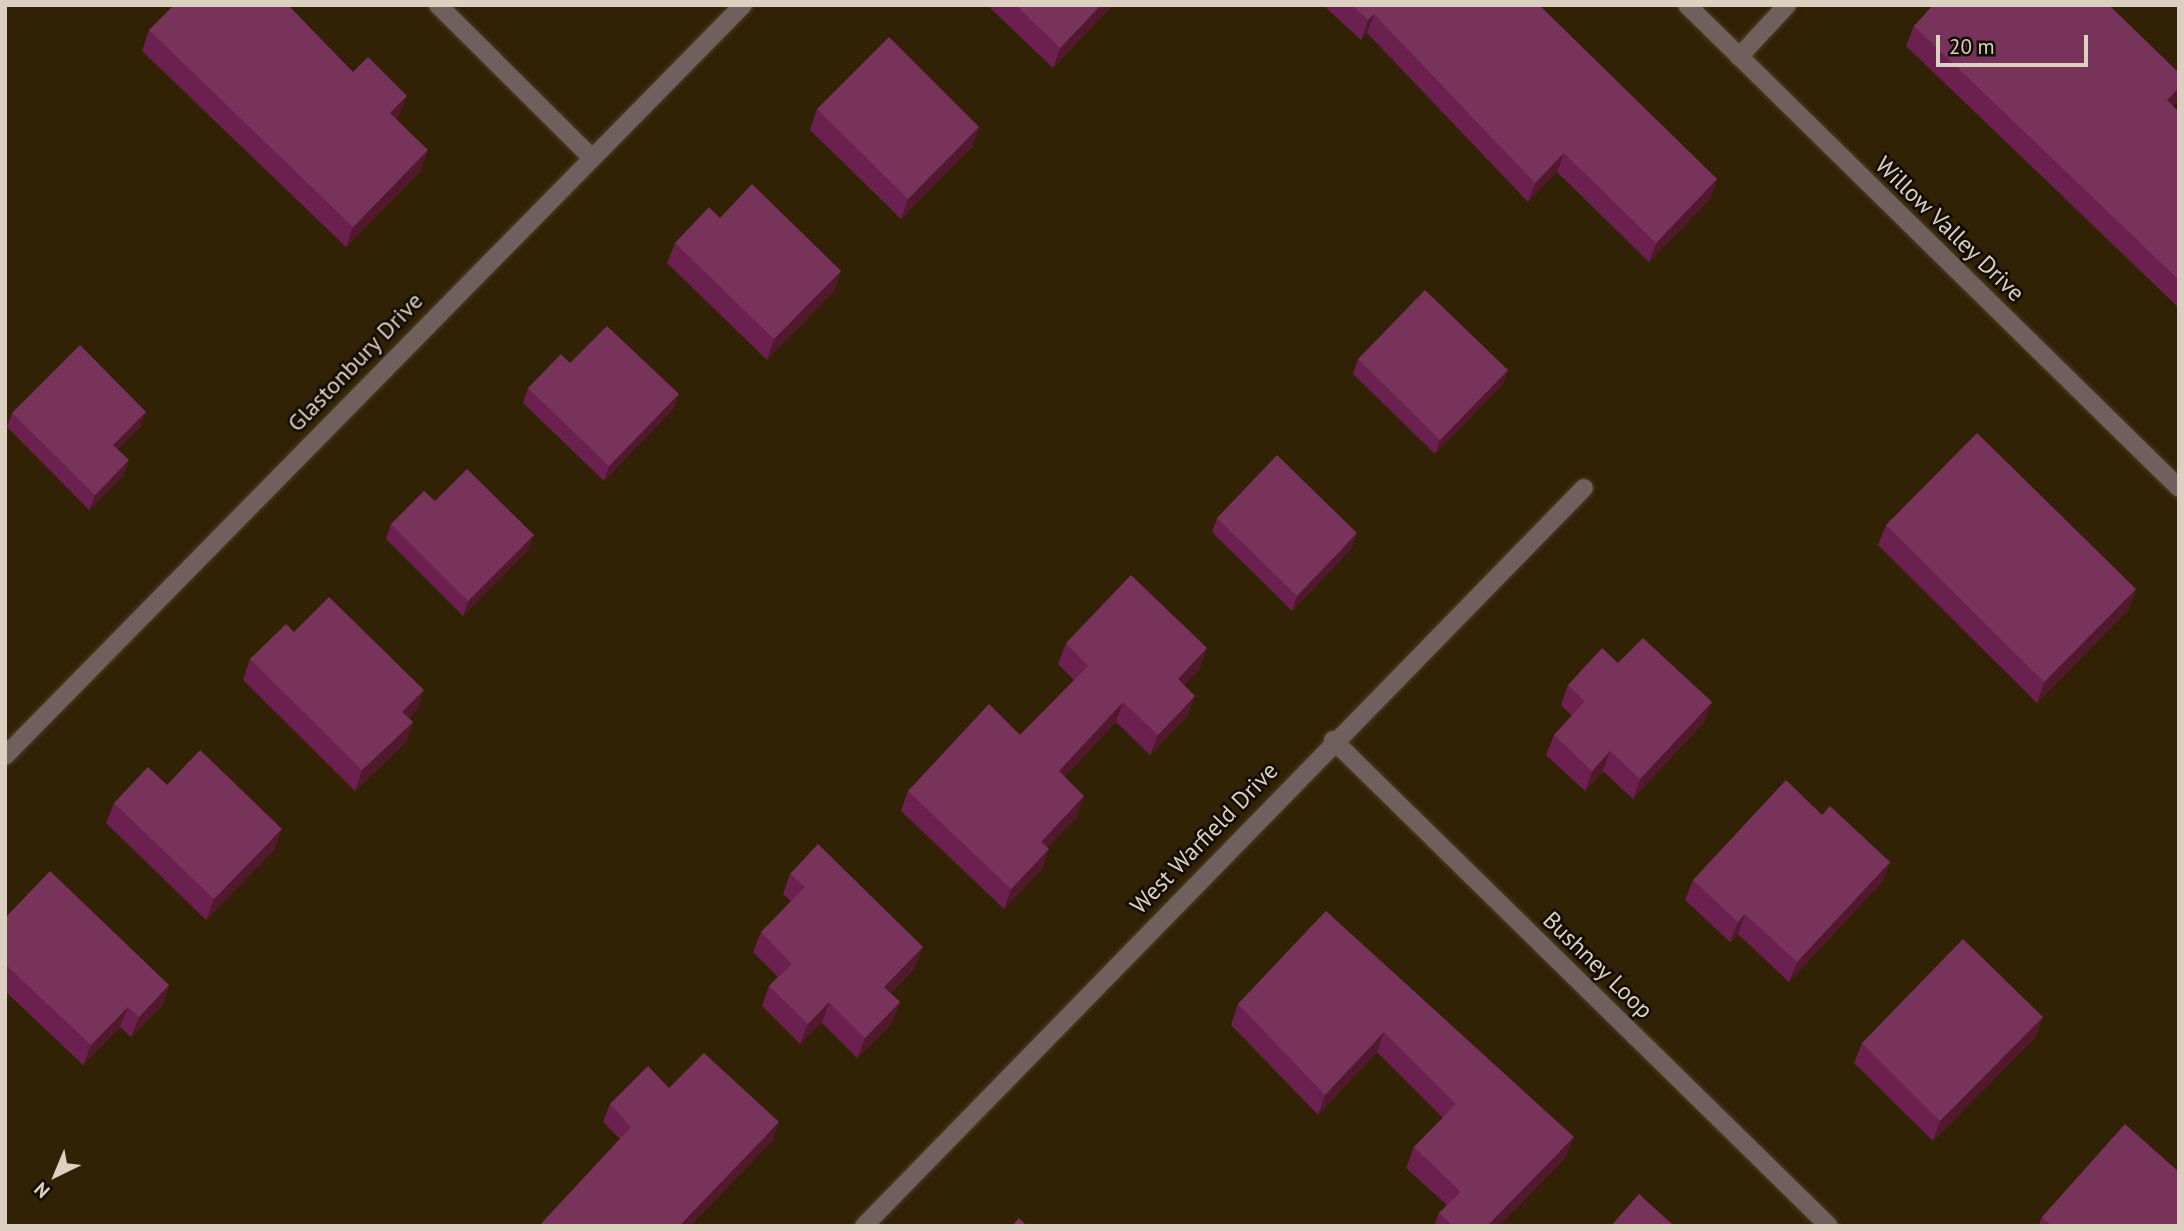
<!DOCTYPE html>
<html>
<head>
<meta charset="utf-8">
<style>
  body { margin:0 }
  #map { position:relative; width:2184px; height:1231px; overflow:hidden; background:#312105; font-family:"PT Sans",sans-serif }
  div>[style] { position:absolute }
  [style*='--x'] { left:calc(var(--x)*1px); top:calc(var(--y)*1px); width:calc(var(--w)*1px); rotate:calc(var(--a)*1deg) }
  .roads { filter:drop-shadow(0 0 2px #4c3d23) drop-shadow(0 0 2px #4c3d23) }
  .minor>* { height:18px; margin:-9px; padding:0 9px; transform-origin:9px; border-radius:9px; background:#70605d }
  .wall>* { inset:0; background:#6c204f }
  .shaded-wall>* { inset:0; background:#50192c }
  .building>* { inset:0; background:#78335b }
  span { translate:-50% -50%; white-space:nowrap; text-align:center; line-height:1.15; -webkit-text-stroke:5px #130c03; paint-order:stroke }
  .street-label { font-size:24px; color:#dcd1c1 }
  .frame { position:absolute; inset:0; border:7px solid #dcd1c1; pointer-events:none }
  .north { position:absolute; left:21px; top:1140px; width:70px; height:70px; -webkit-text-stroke:5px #130c03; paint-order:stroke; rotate:223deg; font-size:19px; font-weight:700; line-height:28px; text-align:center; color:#dcd1c1 }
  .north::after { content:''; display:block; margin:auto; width:24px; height:32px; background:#dcd1c1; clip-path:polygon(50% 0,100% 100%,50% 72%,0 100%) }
  .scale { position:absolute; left:1936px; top:35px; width:152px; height:32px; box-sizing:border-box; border:4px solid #dcd1c1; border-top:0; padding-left:9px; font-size:21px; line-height:24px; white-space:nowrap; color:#dcd1c1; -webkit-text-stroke:5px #130c03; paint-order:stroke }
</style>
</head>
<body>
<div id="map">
  <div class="roads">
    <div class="minor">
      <i style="--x:438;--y:5;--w:214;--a:44.8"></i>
      <i style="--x:1687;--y:5;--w:689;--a:44.47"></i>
      <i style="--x:1739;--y:57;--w:71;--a:-47.3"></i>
      <i style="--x:1333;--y:740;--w:694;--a:44.42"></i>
      <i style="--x:5;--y:756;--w:1053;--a:-45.5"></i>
      <i style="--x:864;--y:1226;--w:1031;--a:-45.71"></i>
    </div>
  </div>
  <div class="wall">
    <i style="clip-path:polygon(987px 5px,1113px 5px,1053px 68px)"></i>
    <i style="clip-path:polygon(1323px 5px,1539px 5px,1717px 179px,1710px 199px,1649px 262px,1557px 172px,1528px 202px,1367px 33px,1361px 40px)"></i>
    <i style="clip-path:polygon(1914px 26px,2173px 106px,2179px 112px,2179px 308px,1906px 46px)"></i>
    <i style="clip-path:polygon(149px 30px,353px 72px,399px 116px,397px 119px,421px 171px,346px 247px,142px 51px)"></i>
    <i style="clip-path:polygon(817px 109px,979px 127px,972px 147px,901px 219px,810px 130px)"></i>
    <i style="clip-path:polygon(720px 218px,841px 271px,834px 291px,767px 360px,667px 263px,675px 243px)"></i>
    <i style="clip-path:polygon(1358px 359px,1508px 370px,1503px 384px,1435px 454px,1353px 374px)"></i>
    <i style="clip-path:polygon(528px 388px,674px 408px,604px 481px,523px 403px)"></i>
    <i style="clip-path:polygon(12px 413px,141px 426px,118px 449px,124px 475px,89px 510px,7px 427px)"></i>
    <i style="clip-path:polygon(1217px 518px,1352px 548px,1292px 611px,1212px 532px)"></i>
    <i style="clip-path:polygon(391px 524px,529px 549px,463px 616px,386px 539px)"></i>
    <i style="clip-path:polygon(1886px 525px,2136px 589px,2129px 609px,2037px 703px,1878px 545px)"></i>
    <i style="clip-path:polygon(294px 632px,417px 710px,409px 718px,413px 722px,406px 742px,355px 791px,243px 680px,250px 659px)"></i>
    <i style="clip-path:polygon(1066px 643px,1200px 669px,1184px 685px,1188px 716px,1150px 755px,1116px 722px,1065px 777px,1077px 817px,1048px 847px,1042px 869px,1004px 909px,901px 811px,908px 791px,1020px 735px,1074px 680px,1058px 664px)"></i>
    <i style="clip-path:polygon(1618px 663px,1712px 702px,1704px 722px,1633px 799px,1603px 771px,1585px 791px,1546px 755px,1554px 735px,1572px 716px,1561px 705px,1568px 685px)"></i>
    <i style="clip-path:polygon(167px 785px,275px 849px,206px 920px,106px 823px,114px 803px)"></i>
    <i style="clip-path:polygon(1822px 815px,1890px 862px,1882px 882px,1789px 982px,1738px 934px,1730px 942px,1685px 900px,1693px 880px)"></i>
    <i style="clip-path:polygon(790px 874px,915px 968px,891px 993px,900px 1002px,892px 1023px,857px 1058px,822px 1023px,800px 1044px,762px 1006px,769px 986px,778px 977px,753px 952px,761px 932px,791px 901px,783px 894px)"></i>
    <i style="clip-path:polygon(1326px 911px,1566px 1157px,1499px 1226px,1434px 1226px,1439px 1213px,1447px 1205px,1406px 1168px,1414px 1147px,1443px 1118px,1377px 1052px,1318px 1115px,1231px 1025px,1238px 1004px)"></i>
    <i style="clip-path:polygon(5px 918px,169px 985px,162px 1006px,131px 1037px,120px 1027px,83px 1065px,5px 991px)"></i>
    <i style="clip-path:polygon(2036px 1037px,1933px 1141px,1854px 1063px,1862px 1043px)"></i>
    <i style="clip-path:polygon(669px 1088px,773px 1140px,690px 1226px,539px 1226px,620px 1139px,603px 1122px,610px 1104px)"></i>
    <i style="clip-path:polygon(2042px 1217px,2179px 1226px,2038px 1226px)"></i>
  </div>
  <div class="shaded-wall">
    <i style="clip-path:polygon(1101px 5px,1113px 5px,1053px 68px,1060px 48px)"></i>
    <i style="clip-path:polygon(1374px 14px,1367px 33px,1361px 40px,1368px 20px)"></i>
    <i style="clip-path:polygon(2179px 88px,2179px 100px,2159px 121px,2167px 100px)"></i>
    <i style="clip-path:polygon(407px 96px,399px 116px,383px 133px,390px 113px)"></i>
    <i style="clip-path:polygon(979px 127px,972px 147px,901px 219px,908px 199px)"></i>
    <i style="clip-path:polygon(428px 150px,421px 171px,346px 247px,353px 227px)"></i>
    <i style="clip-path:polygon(1564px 153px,1557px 172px,1528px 202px,1535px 183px)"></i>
    <i style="clip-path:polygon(1717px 179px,1710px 199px,1649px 262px,1656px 243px)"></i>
    <i style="clip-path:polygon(841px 271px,834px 291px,767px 360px,774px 339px)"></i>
    <i style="clip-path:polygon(1508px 370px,1503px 384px,1435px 454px,1440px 440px)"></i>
    <i style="clip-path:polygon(679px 394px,674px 408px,604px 481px,609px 466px)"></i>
    <i style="clip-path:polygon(146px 412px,141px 426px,108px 459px,113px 445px)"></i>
    <i style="clip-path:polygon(129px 460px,124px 475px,89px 510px,95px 495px)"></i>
    <i style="clip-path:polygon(1357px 533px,1352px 548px,1292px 611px,1297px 596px)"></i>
    <i style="clip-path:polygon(534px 535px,529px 549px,463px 616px,468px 601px)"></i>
    <i style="clip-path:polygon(2136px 589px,2129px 609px,2037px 703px,2044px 682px)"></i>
    <i style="clip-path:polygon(1207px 648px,1200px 669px,1171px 699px,1178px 679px)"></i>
    <i style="clip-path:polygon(424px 690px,417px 710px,394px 732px,402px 712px)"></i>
    <i style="clip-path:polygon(1195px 696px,1188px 716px,1150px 755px,1158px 735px)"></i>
    <i style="clip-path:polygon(1123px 702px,1116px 722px,1051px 792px,1059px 771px)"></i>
    <i style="clip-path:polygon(1712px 702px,1704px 722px,1633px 799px,1640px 779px)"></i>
    <i style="clip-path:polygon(413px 722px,406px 742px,355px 791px,362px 770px)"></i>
    <i style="clip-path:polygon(1610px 751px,1603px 771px,1585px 791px,1592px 771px)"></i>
    <i style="clip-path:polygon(1084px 796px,1077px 817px,1034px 862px,1041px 842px)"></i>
    <i style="clip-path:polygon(282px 829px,275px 849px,206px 920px,214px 899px)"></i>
    <i style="clip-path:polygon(1049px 849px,1042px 869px,1004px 909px,1011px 889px)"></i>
    <i style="clip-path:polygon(1890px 862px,1882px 882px,1789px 982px,1797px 962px)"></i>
    <i style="clip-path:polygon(1745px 914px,1738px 934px,1730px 942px,1738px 922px)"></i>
    <i style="clip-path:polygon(923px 947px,915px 968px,877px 1007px,884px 987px)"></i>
    <i style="clip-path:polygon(169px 985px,162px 1006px,131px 1037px,139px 1017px)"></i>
    <i style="clip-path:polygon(829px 1002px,822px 1023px,800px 1044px,808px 1024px)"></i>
    <i style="clip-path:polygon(900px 1002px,892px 1023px,857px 1058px,865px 1038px)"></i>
    <i style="clip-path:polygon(128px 1007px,120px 1027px,83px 1065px,91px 1045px)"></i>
    <i style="clip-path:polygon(2043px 1017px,2036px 1037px,1933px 1141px,1940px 1121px)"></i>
    <i style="clip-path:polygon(1384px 1032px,1377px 1052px,1318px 1115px,1325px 1095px)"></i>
    <i style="clip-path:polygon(779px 1122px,773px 1140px,690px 1226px,679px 1226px)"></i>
    <i style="clip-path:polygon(1574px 1137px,1566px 1157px,1499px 1226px,1487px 1226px)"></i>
  </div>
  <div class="building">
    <i style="clip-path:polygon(174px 5px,288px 5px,353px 72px,368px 57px,407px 96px,390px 113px,428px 150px,353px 227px,149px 30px)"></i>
    <i style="clip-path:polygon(1016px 5px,1101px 5px,1060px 48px)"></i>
    <i style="clip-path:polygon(1352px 5px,1539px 5px,1717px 179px,1656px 243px,1564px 153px,1535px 183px,1374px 14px,1368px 20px)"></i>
    <i style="clip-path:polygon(1933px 5px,2109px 5px,2179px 73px,2179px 88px,2167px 100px,2179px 112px,2179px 280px,1914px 26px)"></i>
    <i style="clip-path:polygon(889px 37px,979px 127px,908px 199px,817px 109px)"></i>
    <i style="clip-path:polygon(752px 184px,841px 271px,774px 339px,675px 243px,709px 207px,720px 218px)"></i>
    <i style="clip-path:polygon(1425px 290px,1508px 370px,1440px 440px,1358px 359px)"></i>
    <i style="clip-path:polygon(607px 326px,679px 394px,609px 466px,528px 388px,561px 354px,570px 363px)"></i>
    <i style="clip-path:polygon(80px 345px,146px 412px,113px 445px,129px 460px,95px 495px,12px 413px)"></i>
    <i style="clip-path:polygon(1977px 433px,2136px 589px,2044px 682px,1886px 525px)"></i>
    <i style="clip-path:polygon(1277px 455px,1357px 533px,1297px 596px,1217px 518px)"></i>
    <i style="clip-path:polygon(467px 469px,534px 535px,468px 601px,391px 524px,424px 491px,435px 501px)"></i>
    <i style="clip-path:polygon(1131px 575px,1207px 648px,1178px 679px,1195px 696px,1158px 735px,1123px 702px,1059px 771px,1084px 796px,1041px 842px,1049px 849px,1011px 889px,908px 791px,989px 704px,1020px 735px,1088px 666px,1066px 643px)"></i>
    <i style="clip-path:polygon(329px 597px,424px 690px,402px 712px,413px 722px,362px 770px,250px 659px,286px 624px,294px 632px)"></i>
    <i style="clip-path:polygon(1643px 638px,1712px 702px,1640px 779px,1610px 751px,1592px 771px,1554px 735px,1585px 701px,1568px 685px,1602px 648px,1618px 663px)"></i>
    <i style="clip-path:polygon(200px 750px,282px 829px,214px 899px,114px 803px,148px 767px,167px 785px)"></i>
    <i style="clip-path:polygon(1786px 780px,1822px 815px,1830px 806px,1890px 862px,1797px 962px,1745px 914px,1738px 922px,1693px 880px)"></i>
    <i style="clip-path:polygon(818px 844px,923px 947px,884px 987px,900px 1002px,865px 1038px,829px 1002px,808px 1024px,769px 986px,792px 964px,761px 932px,805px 887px,790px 874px)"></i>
    <i style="clip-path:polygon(50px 871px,169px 985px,139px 1017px,128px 1007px,91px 1045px,5px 964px,5px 918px)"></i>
    <i style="clip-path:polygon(1326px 911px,1574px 1137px,1487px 1226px,1453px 1226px,1439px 1213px,1461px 1192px,1414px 1147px,1456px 1104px,1384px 1032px,1325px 1095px,1238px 1004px)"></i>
    <i style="clip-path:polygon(1963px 939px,2043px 1017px,1940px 1121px,1862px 1043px)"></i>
    <i style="clip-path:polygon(704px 1053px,779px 1122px,679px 1226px,539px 1226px,631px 1127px,610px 1104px,648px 1066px,669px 1088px)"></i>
    <i style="clip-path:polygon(2125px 1124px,2179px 1172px,2179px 1226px,2052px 1226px,2042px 1217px)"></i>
    <i style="clip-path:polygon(1639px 1194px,1674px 1226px,1611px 1226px)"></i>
    <i style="clip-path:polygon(1019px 1218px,1027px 1226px,1012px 1226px)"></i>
  </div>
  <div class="street-label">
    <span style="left:1950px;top:229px;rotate:44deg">Willow Valley Drive</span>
    <span style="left:355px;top:362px;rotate:-46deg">Glastonbury Drive</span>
    <span style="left:1204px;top:838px;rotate:-46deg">West Warfield Drive</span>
    <span style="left:1598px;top:965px;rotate:44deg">Bushney Loop</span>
  </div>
  <div class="frame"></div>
  <div class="north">N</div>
  <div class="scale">20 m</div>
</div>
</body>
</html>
